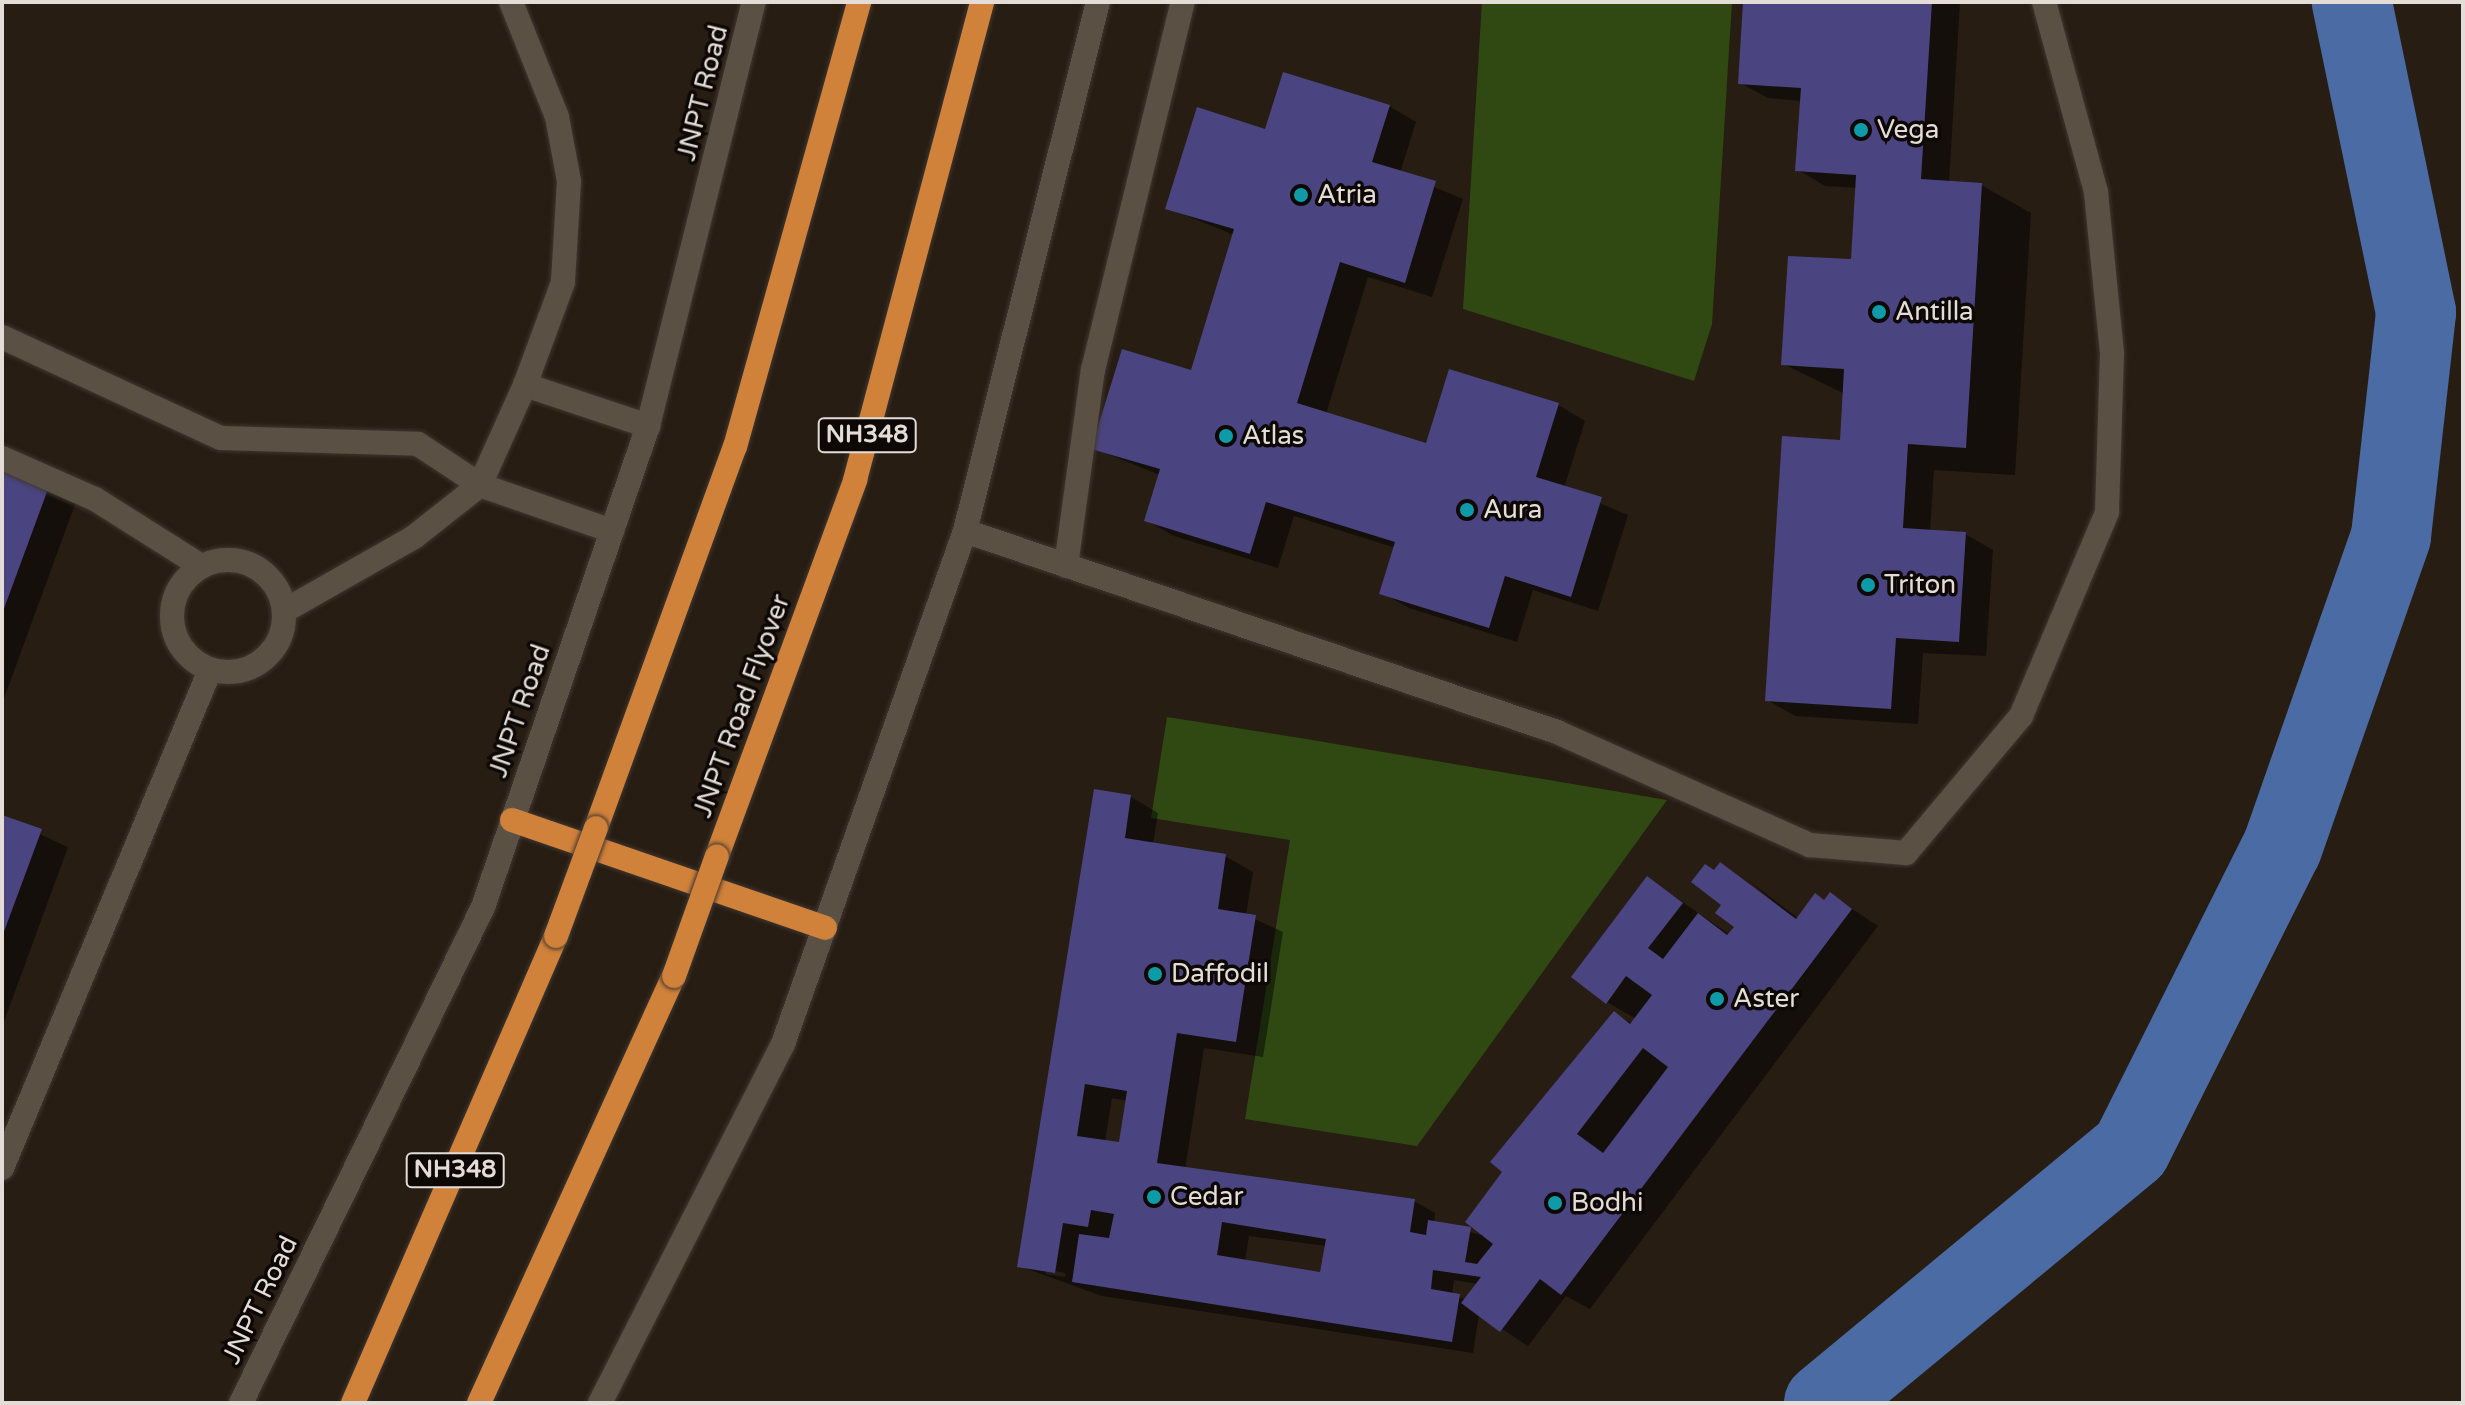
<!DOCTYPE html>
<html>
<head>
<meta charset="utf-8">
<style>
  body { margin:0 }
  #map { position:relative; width:2465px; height:1405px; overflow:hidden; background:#271d13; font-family:"Varela Round",sans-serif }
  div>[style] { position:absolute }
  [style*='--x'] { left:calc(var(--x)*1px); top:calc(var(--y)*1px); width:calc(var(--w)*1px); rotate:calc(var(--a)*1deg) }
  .green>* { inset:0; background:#304913 }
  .shadow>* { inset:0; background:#0007 }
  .river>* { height:80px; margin:-40px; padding:0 40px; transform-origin:40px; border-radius:40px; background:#4a6ba3 }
  .building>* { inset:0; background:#4a4581 }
  .roads { filter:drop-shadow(0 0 2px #3f3731) drop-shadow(0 0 2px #3f3731) }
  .minor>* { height:24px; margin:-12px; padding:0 12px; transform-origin:12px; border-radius:12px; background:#5b5044 }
  .minor>.ring { margin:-12px; padding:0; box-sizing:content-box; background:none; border:24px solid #5b5044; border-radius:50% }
  .highway>* { height:24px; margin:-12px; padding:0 12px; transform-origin:12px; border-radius:12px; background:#d1823a }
  .bridges { filter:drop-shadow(0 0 2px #3f3731) drop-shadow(0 0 2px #3f3731) }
  .highway-bridge>* { height:24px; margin:-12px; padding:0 12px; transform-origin:12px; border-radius:12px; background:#d1823a }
  .dots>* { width:22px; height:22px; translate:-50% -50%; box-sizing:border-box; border:4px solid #0d0805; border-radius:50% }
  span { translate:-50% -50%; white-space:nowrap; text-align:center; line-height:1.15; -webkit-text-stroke:7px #0d0805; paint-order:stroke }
  .shield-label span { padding:2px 6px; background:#0d0805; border:2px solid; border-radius:6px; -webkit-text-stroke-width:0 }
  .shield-label { font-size:24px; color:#e4ddd7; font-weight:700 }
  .street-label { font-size:26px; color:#e4ddd7 }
  .poi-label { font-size:26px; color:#e4ddd7 }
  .left { translate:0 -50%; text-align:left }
  .frame { position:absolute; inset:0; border:4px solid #e4ddd7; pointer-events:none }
</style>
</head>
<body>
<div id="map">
  <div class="green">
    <i style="clip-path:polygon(1482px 2px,1732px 2px,1712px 324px,1694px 381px,1463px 309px)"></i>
    <i style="clip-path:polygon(1167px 717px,1306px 739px,1667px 800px,1417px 1146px,1245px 1119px,1290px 840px,1151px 818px)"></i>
  </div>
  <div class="shadow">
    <i style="clip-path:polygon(1745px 2px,1960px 2px,1949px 183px,1981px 185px,2031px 213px,2015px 475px,1934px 470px,1930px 532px,1965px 534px,1993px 550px,1986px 656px,1923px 653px,1918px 724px,1795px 716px,1767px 700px,1842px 442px,1845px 394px,1783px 364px,1853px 261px,1858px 188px,1825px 186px,1798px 170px,1802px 101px,1768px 98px,1740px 83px)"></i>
    <i style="clip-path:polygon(1389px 106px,1416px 122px,1400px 173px,1463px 199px,1432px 297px,1368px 277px,1326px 414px,1427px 446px,1558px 405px,1585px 421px,1564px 488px,1628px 515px,1598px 611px,1533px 590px,1517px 642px,1409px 608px,1382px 593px,1396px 548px,1294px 516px,1278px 568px,1174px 536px,1146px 520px,1160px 475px,1093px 448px,1192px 373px,1234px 235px,1168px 208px,1266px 131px)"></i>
    <i style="clip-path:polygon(2px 465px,77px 499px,2px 704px)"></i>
    <i style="clip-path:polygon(evenodd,1095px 792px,1131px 797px,1158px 813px,1153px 845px,1225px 856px,1253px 872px,1246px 915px,1283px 932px,1263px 1057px,1204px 1048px,1185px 1170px,1414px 1201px,1435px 1213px,1434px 1223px,1481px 1235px,1614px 1014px,1633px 1024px,1636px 1019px,1607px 1002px,1648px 878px,1730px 935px,1737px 926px,1715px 872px,1721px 864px,1803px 927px,1747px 879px,1799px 919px,1831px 895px,1878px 926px,1590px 1309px,1566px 1296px,1528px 1346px,1479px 1314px,1473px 1353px,1102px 1296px,1019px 1266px,1095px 792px,1112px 1098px,1128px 1101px,1120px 1145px,1105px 1142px,1112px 1098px,1095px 792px,1249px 1236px,1327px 1246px,1322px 1274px,1245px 1262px,1249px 1236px,1095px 792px,1046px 1269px,1065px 1273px,1065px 1277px,1046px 1274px,1046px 1269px,1095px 792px,1454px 1280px,1478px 1284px,1466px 1300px,1452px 1294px,1454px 1280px)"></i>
    <i style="clip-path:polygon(2px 817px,68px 847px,2px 1027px)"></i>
  </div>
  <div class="river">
    <i style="--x:1824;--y:1403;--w:398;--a:-39.6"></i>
    <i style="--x:2131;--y:1149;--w:337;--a:-63.4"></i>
    <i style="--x:2282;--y:848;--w:330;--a:-70.7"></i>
    <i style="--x:2391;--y:536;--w:225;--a:-83.6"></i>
    <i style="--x:2416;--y:312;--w:317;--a:-101.7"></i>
  </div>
  <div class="building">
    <i style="clip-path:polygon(1743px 2px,1932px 2px,1921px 179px,1982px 183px,1966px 448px,1908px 444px,1903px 528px,1966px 532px,1959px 642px,1896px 638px,1891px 709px,1765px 701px,1782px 436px,1840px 440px,1844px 369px,1781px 365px,1788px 256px,1851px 259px,1856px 175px,1795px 171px,1801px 88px,1738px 84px)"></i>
    <i style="clip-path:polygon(1283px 72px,1390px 105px,1372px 162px,1436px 181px,1405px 283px,1340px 262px,1297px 403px,1426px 443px,1449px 369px,1559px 403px,1536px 477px,1602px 497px,1571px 597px,1505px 576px,1489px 628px,1379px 594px,1395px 542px,1266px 502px,1250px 554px,1144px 521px,1160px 469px,1091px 449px,1122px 349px,1191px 370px,1234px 229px,1165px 209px,1197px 107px,1265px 129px)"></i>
    <i style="clip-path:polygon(2px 463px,51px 481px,2px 614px)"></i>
    <i style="clip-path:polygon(evenodd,1094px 789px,1131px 795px,1125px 838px,1226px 854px,1218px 909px,1256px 915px,1236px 1042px,1177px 1033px,1157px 1163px,1415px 1199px,1410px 1232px,1426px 1235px,1428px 1220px,1471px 1227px,1465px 1262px,1477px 1264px,1493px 1244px,1465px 1222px,1502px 1172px,1490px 1162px,1614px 1011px,1630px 1024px,1652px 995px,1626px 976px,1606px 1004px,1571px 977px,1647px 876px,1683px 903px,1648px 948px,1663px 959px,1698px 913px,1727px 935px,1734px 927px,1715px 913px,1721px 905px,1691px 882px,1705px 864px,1714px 870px,1720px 862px,1796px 919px,1815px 893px,1824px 900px,1830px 892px,1852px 909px,1561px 1295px,1540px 1279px,1500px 1332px,1461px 1303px,1481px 1277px,1433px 1270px,1431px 1289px,1460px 1294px,1452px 1342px,1072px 1282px,1079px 1234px,1109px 1238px,1114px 1214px,1091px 1210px,1088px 1227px,1063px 1223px,1055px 1273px,1017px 1267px,1094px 789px,1643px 1048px,1668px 1067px,1603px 1153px,1577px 1134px,1643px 1048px,1094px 789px,1085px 1084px,1127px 1091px,1119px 1142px,1077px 1136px,1085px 1084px,1094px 789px,1222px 1222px,1326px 1239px,1320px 1272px,1217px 1255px,1222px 1222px)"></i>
    <i style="clip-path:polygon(2px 815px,42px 829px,2px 937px)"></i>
  </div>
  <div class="roads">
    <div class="minor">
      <i style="--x:2;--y:337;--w:241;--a:24.8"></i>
      <i style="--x:221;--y:438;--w:197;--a:1.7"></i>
      <i style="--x:418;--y:444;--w:74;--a:33.5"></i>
      <i style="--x:480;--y:485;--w:140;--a:19.2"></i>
      <i style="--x:525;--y:385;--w:130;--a:18.4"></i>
      <i style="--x:2;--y:458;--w:102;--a:23.8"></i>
      <i style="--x:95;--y:499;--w:125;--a:32.3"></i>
      <i style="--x:965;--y:531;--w:625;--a:18.75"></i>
      <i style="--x:1557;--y:732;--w:277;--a:24.1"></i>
      <i style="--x:1810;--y:845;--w:96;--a:4.8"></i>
      <i style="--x:1906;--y:853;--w:179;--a:-50"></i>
      <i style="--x:2021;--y:716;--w:221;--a:-67.1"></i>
      <i style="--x:2107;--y:512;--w:159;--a:-88.2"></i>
      <i style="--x:2112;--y:353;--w:162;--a:-95.7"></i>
      <i style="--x:2096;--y:192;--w:197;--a:-105.3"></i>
      <i class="ring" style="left:172px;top:560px;width:88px;height:88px"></i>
      <i style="--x:1066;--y:566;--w:198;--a:-82.2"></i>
      <i style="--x:1093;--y:370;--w:379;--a:-76.3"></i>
      <i style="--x:284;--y:611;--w:150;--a:-29.6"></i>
      <i style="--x:414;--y:537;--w:84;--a:-38.2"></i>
      <i style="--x:480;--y:485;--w:110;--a:-65.8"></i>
      <i style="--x:525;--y:385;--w:110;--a:-69.7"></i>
      <i style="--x:563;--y:282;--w:101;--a:-86.6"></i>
      <i style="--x:569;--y:181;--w:65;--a:-100.6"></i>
      <i style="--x:557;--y:117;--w:124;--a:-111.8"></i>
      <i style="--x:2;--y:1168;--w:540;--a:-67.33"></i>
      <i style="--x:241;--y:1403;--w:552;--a:-63.99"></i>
      <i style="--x:483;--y:907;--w:509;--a:-71.07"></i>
      <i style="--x:648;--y:426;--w:437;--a:-76"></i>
      <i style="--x:600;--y:1403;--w:403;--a:-63"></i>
      <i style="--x:783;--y:1044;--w:544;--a:-70.47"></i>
      <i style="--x:965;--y:531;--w:545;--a:-75.89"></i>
    </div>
    <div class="highway">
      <i style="--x:512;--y:820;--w:331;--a:19"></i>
      <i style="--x:596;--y:828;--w:406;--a:-70"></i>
      <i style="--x:735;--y:447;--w:462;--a:-74.4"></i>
      <i style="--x:717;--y:856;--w:401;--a:-69.8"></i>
      <i style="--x:855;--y:480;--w:495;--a:-75.1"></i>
      <i style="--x:353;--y:1403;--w:509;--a:-66.51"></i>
      <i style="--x:479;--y:1403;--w:469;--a:-65.5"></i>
    </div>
  </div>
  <div class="bridges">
    <div class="highway-bridge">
      <i style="--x:556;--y:936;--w:115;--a:-69.7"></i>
      <i style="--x:674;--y:976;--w:127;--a:-70.3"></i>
    </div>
  </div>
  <div class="dots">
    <i style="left:1861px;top:130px;background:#0f9aa8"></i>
    <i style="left:1301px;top:195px;background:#0f9aa8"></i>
    <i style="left:1879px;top:312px;background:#0f9aa8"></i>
    <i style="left:1226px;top:436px;background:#0f9aa8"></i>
    <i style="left:1467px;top:510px;background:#0f9aa8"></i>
    <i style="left:1868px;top:585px;background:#0f9aa8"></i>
    <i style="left:1155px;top:974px;background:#0f9aa8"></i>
    <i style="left:1717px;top:999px;background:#0f9aa8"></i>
    <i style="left:1154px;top:1197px;background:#0f9aa8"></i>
    <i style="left:1555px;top:1203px;background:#0f9aa8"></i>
  </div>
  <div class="shield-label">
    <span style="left:867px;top:435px">NH348</span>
    <span style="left:455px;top:1170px">NH348</span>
  </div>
  <div class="street-label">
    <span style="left:703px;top:93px;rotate:-76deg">JNPT Road</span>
    <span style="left:742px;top:706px;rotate:-70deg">JNPT Road Flyover</span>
    <span style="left:520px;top:711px;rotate:-71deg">JNPT Road</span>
    <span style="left:260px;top:1300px;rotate:-64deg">JNPT Road</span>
  </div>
  <div class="poi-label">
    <span class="left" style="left:1877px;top:130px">Vega</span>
    <span class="left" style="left:1317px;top:195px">Atria</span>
    <span class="left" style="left:1895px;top:312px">Antilla</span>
    <span class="left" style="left:1242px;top:436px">Atlas</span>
    <span class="left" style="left:1483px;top:510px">Aura</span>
    <span class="left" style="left:1884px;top:585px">Triton</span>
    <span class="left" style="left:1171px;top:974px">Daffodil</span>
    <span class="left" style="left:1733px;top:999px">Aster</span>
    <span class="left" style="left:1170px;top:1197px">Cedar</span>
    <span class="left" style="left:1571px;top:1203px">Bodhi</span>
  </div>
  <div class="frame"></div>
</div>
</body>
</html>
